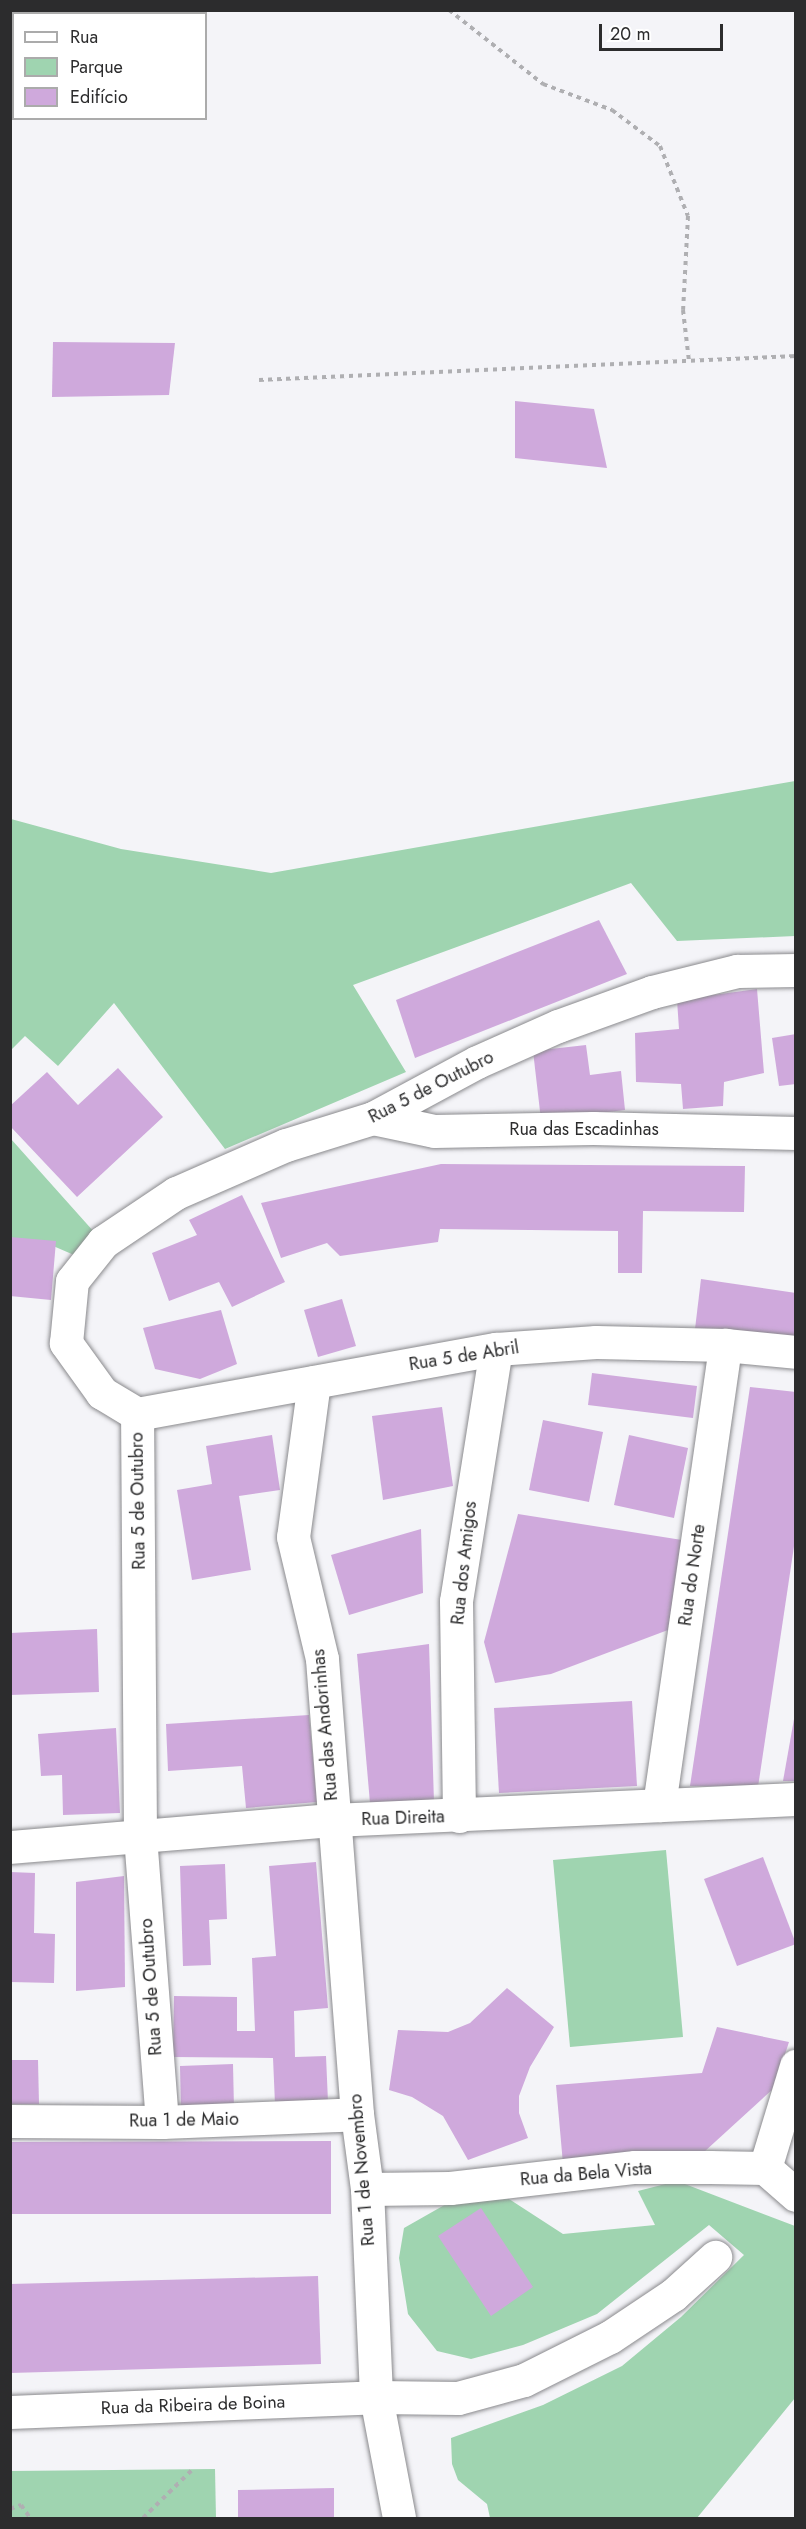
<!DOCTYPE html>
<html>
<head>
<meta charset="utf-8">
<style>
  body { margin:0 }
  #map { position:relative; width:806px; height:2529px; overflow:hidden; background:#f4f4f8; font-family:Jost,sans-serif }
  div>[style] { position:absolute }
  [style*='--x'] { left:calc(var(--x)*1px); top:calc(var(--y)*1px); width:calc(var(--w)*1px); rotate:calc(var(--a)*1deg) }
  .green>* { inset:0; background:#9fd4b0 }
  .building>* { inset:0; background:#cfa9dc }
  .path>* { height:4px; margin-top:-2px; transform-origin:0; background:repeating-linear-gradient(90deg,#afafb2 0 4.5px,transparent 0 9px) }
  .roads { filter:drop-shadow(0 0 2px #8a8a8d) drop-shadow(0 0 2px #8a8a8d) }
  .street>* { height:33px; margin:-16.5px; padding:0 16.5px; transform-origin:16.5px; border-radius:16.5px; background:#fff }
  span { translate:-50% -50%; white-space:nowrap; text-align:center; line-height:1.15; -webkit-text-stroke:4.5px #fff; paint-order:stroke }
  .street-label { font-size:18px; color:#2c2c2d }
  .frame { position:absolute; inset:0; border:12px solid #2c2c2d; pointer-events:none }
  .legend { position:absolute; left:12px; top:12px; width:195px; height:108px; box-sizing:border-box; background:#fff; border:2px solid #ababab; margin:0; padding:8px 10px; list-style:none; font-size:18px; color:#2c2c2d }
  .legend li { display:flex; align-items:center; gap:12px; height:30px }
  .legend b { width:30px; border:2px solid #ababab }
  .scale { position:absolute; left:599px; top:24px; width:124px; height:27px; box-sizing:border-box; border:3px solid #2c2c2d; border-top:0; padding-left:8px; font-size:18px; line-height:21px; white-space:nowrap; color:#2c2c2d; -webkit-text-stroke:4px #fff; paint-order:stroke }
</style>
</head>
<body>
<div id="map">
  <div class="green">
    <i style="clip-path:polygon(795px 781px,795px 936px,677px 941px,631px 883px,353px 985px,406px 1072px,225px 1149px,114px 1003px,58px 1066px,25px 1036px,11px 1050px,11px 819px,121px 849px,271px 873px)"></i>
    <i style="clip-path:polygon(11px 1139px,103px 1242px,74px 1255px,44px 1242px,11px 1241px)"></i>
    <i style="clip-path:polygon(666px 1850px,683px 2037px,570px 2047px,553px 1860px)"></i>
    <i style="clip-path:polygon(677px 2181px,795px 2226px,795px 2398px,697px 2518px,490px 2518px,487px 2504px,458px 2480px,452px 2464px,451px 2438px,543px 2405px,622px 2366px,681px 2317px,744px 2255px,709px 2225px,597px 2314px,523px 2345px,471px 2359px,437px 2351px,408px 2314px,399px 2258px,404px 2228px,448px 2203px,509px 2199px,563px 2234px,655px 2225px,638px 2191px)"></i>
    <i style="clip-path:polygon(215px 2469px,216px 2518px,11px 2518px,11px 2471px)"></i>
  </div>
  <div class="building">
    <i style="clip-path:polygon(53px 342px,175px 343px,169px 395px,52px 397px)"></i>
    <i style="clip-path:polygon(515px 401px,594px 409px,607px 468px,515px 458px)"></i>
    <i style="clip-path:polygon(599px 920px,627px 974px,415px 1058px,396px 1000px)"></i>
    <i style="clip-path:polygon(757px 989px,764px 1073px,724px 1082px,723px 1106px,683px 1109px,681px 1084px,636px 1082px,635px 1033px,679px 1029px,677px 1000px)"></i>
    <i style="clip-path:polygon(796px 1034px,796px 1084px,779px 1086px,772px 1038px)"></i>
    <i style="clip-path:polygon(586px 1045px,590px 1075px,621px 1071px,625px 1110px,541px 1120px,533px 1051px)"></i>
    <i style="clip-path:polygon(118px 1068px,163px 1117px,77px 1197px,10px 1126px,10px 1106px,47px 1072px,78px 1105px)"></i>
    <i style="clip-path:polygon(441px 1164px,745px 1166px,744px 1212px,643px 1211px,642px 1273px,618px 1273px,618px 1231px,440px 1229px,438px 1242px,340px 1256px,327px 1243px,281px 1258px,261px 1203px)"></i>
    <i style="clip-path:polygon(242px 1195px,285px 1282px,232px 1307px,219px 1282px,169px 1301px,152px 1253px,197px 1235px,189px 1220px)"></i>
    <i style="clip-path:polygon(10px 1237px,56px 1241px,51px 1300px,10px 1296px)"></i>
    <i style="clip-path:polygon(701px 1279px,796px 1293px,796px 1340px,695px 1329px)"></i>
    <i style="clip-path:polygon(342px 1299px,356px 1346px,318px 1357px,304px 1310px)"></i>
    <i style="clip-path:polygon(221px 1310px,237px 1364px,200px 1379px,155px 1369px,143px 1328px)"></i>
    <i style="clip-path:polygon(592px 1373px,697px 1386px,693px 1418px,588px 1405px)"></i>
    <i style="clip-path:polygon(750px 1387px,796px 1392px,796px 1533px,758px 1787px,690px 1786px)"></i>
    <i style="clip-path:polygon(442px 1407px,453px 1486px,383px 1500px,372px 1416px)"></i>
    <i style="clip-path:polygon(543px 1420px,603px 1432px,589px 1502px,529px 1490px)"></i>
    <i style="clip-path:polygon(272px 1435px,280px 1490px,239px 1496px,251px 1570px,192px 1580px,177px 1490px,212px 1484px,206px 1446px)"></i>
    <i style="clip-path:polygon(629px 1435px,688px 1448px,674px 1518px,614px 1505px)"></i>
    <i style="clip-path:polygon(518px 1514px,682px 1540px,668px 1630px,551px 1674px,495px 1683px,484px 1642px)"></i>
    <i style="clip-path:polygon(421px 1529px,423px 1593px,349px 1615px,331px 1555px)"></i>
    <i style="clip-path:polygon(97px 1629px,99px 1692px,10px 1695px,10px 1633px)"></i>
    <i style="clip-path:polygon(429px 1644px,434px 1802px,370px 1803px,357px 1654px)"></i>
    <i style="clip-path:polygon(632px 1701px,637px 1786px,499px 1793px,494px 1708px)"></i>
    <i style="clip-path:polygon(309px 1715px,317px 1802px,246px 1808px,242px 1766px,168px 1771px,166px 1724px)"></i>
    <i style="clip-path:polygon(794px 1719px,796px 1781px,783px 1781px)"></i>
    <i style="clip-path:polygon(116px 1728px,120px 1813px,63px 1815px,62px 1775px,41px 1776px,38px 1734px)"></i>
    <i style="clip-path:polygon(763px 1857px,796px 1944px,737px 1966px,704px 1879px)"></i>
    <i style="clip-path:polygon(316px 1862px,328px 2008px,294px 2011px,295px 2057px,326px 2056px,328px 2102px,275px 2104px,273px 2058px,173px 2057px,174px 1996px,237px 1997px,237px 2031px,255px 2031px,252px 1958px,276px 1956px,269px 1866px)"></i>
    <i style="clip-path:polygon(225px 1864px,227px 1919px,209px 1920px,211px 1965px,183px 1966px,180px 1866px)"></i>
    <i style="clip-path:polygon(10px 1872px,35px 1873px,34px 1933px,55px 1934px,54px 1983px,10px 1982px)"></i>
    <i style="clip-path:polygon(124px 1876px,125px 1987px,76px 1991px,76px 1882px)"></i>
    <i style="clip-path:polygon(507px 1988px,554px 2027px,530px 2067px,519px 2096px,519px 2113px,528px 2138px,468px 2160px,443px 2116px,412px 2097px,389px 2090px,398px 2030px,448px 2032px,470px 2023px)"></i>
    <i style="clip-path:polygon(717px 2027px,789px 2042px,774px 2088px,704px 2152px,563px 2164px,556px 2085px,702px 2073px)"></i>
    <i style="clip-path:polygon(10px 2060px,38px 2060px,39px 2104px,10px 2104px)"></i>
    <i style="clip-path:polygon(233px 2064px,234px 2109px,181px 2110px,180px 2066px)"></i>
    <i style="clip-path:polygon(331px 2141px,331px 2214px,10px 2214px,10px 2142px)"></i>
    <i style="clip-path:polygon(481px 2208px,533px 2287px,491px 2316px,438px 2236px)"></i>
    <i style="clip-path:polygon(318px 2276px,321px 2364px,10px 2373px,10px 2284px)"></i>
    <i style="clip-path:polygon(334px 2488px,334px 2518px,238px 2518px,238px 2490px)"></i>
  </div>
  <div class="path">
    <i style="--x:449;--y:10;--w:120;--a:38.2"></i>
    <i style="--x:543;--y:84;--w:74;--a:20.6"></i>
    <i style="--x:612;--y:110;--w:60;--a:36.9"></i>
    <i style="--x:660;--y:146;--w:75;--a:68.2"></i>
    <i style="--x:688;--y:216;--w:94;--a:93"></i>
    <i style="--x:683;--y:310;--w:51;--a:83.3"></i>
    <i style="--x:259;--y:380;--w:538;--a:-2.56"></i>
    <i style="--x:10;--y:2509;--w:12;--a:-20"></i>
    <i style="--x:21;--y:2505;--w:16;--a:55"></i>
    <i style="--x:143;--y:2518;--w:70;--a:-44.4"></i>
  </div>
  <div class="roads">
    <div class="street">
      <i style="--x:373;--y:1118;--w:62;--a:12"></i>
      <i style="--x:434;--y:1131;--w:159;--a:-1.1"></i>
      <i style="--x:593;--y:1128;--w:203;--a:1.4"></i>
      <i style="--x:314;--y:1382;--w:156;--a:97.7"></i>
      <i style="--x:293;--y:1537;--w:125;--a:76.6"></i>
      <i style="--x:322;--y:1659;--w:456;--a:85.6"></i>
      <i style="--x:357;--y:2114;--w:76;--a:82.4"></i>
      <i style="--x:367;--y:2189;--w:208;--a:87.5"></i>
      <i style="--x:376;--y:2397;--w:123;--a:79.2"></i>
      <i style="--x:137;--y:1414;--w:365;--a:-10.3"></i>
      <i style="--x:496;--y:1349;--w:100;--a:-4"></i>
      <i style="--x:596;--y:1342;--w:129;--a:1.3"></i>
      <i style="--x:725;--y:1345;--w:71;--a:5.6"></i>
      <i style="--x:659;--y:1805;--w:465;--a:-81.8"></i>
      <i style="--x:459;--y:1816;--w:215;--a:-90.8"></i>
      <i style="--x:456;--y:1601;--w:255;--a:-81"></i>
      <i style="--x:10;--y:1847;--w:324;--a:-4.8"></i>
      <i style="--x:333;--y:1820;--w:463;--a:-2.6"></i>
      <i style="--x:10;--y:2121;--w:152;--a:0.4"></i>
      <i style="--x:162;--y:2122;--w:195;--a:-2.3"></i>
      <i style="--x:162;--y:2122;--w:287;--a:-94.4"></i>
      <i style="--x:140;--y:1836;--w:422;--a:-90.4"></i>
      <i style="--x:137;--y:1414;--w:41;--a:-149"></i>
      <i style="--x:102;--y:1393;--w:62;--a:-125.8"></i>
      <i style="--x:66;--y:1343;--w:62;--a:-84.5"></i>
      <i style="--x:72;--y:1281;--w:50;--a:-51.5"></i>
      <i style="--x:103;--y:1242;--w:88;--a:-33.9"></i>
      <i style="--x:176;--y:1193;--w:120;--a:-23.6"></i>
      <i style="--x:286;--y:1145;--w:91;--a:-17.2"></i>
      <i style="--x:373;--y:1118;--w:118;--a:-28.3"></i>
      <i style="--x:477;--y:1062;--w:89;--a:-24"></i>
      <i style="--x:558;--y:1026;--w:100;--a:-19.9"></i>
      <i style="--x:652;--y:992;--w:88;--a:-13.9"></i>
      <i style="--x:737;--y:971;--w:59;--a:-1"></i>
      <i style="--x:765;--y:2168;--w:107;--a:-73.1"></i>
      <i style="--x:367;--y:2189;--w:83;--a:-0.7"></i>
      <i style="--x:450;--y:2188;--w:186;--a:-6.5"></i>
      <i style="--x:635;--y:2167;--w:75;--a:0"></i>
      <i style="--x:710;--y:2167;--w:55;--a:1"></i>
      <i style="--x:765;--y:2168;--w:41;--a:41.1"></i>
      <i style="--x:10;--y:2412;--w:366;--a:-2.3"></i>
      <i style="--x:376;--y:2397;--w:82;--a:0.7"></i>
      <i style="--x:458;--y:2398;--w:68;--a:-15.3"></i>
      <i style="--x:524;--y:2380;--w:96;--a:-26.6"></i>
      <i style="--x:610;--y:2337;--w:76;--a:-33.7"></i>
      <i style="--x:673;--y:2295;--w:57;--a:-42.1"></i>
    </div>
  </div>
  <div class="street-label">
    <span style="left:431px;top:1087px;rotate:-27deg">Rua 5 de Outubro</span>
    <span style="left:584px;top:1129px">Rua das Escadinhas</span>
    <span style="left:464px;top:1356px;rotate:-9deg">Rua 5 de Abril</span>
    <span style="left:138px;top:1501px;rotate:-91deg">Rua 5 de Outubro</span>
    <span style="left:464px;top:1563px;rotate:-84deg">Rua dos Amigos</span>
    <span style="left:692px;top:1575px;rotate:-82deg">Rua do Norte</span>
    <span style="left:325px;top:1725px;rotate:-95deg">Rua das Andorinhas</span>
    <span style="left:403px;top:1818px;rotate:-2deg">Rua Direita</span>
    <span style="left:151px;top:1987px;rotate:-94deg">Rua 5 de Outubro</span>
    <span style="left:184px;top:2120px;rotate:-1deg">Rua 1 de Maio</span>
    <span style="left:362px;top:2170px;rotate:-95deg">Rua 1 de Novembro</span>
    <span style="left:586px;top:2174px;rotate:-5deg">Rua da Bela Vista</span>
    <span style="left:193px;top:2405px;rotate:-2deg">Rua da Ribeira de Boina</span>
  </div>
  <div class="frame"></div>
  <ul class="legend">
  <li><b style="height:8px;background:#fff"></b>Rua</li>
  <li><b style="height:16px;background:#9fd4b0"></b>Parque</li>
  <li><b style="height:16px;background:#cfa9dc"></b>Edifício</li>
  </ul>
  <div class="scale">20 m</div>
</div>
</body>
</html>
